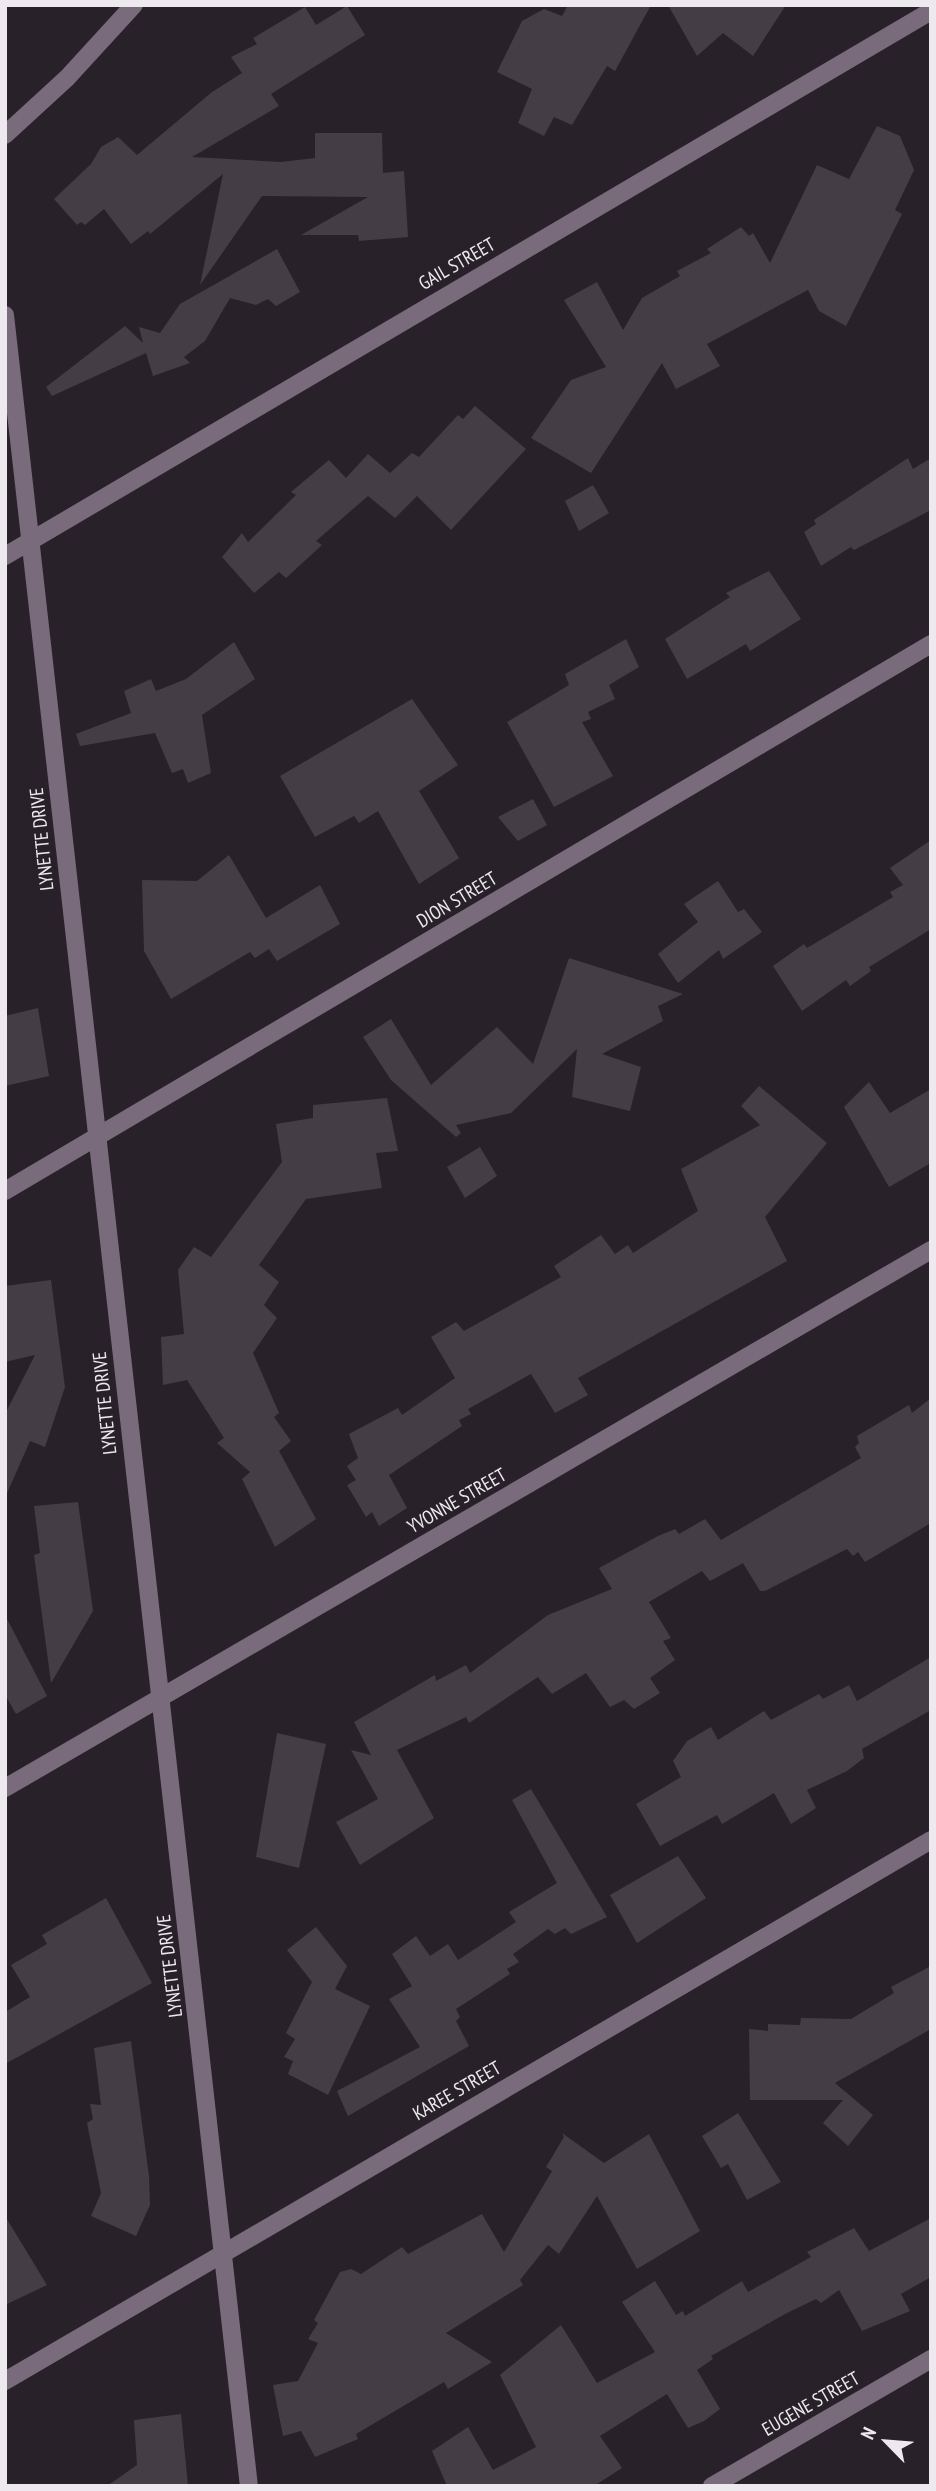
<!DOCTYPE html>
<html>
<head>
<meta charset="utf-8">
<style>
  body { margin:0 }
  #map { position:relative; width:936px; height:2491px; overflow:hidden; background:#282129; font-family:"PT Sans Narrow",sans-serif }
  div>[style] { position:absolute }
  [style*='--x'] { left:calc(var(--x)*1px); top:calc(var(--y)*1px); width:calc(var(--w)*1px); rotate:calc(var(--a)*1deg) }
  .building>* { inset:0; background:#453d46 }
  .minor>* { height:18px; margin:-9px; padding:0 9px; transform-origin:9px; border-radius:9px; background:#7a6b7c }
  span { translate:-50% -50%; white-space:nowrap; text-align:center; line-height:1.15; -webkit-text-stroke:7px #282129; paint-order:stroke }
  .street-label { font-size:19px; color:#ede9ee }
  .frame { position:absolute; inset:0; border:7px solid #ede9ee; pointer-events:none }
  .north { position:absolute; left:852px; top:2407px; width:70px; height:70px; -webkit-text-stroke:5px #282129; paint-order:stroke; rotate:295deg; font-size:19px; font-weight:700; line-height:28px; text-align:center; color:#ede9ee }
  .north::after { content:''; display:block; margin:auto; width:24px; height:32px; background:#ede9ee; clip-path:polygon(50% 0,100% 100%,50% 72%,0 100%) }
</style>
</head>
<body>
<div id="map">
  <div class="building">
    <i style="clip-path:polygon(568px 5px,651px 5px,615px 71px,607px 66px,572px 125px,554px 117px,544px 136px,518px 123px,532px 89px,497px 72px,522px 21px,544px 9px,562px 16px)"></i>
    <i style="clip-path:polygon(668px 5px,786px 5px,753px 56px,723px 33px,697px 56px)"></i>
    <i style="clip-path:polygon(347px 6px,365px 35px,271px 94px,279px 106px,192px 157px,281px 162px,315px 158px,315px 133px,382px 133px,383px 173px,404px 171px,408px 237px,359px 241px,358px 235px,301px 235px,368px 197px,262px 196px,200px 285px,223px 174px,150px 234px,148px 231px,131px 244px,104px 209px,85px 225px,81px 222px,77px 225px,54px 199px,91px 164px,101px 147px,118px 137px,137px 155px,212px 92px,242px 73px,231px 57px,257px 44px,253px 38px,305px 7px,316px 25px)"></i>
    <i style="clip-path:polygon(877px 126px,900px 136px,914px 170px,895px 210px,902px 214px,846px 326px,819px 311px,808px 290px,707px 344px,720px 366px,676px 389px,662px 363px,591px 473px,531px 438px,571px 380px,606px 367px,564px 300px,597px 282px,623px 330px,642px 298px,680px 276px,677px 271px,711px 253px,707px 249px,741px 227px,749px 236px,753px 233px,770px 263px,817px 165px,849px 179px)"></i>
    <i style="clip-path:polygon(277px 249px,300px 292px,276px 306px,268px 299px,256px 305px,230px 298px,205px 341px,184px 357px,190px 363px,153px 376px,146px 353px,52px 396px,46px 387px,125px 326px,143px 343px,139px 327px,160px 333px,180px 304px)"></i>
    <i style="clip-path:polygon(475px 406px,526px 449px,451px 530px,417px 496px,395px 518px,368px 496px,316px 541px,322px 545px,286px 578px,279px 572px,254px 593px,222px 557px,242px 533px,248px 542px,296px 495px,291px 492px,329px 460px,346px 478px,368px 454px,390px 473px,412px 453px,419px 457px,458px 415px,463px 419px)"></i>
    <i style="clip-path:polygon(908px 458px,913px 469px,931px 458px,931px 510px,854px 550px,851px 547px,821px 566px,804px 532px,816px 524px,814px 520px)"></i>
    <i style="clip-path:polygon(593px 485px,609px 513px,579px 531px,565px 501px)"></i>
    <i style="clip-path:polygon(769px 571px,801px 619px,750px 651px,746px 644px,687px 679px,665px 639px,730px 597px,726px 593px)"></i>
    <i style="clip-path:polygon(626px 639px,639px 667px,609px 685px,615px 699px,588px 712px,591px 719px,582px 722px,613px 776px,554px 807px,507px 722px,569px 685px,565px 674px)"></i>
    <i style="clip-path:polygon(234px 642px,255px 679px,202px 715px,211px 773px,188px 783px,183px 769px,172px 773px,155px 733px,80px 746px,76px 734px,131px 713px,124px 691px,151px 679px,156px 691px,186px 679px)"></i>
    <i style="clip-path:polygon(412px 699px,458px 765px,419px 791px,459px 858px,419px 884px,378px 811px,359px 823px,354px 816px,315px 837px,280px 776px)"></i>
    <i style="clip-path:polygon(533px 799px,547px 825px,518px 841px,498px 817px)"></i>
    <i style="clip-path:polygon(931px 840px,931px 929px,869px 967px,871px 971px,850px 986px,846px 980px,802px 1011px,773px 966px,804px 944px,807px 948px,893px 897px,890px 892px,903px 885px,890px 868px)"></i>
    <i style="clip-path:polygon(229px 855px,266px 918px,320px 885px,340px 924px,277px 961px,269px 949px,255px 958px,250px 952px,171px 999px,144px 951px,142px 880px,197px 881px)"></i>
    <i style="clip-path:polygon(718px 881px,738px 912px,744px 909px,762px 932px,723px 959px,719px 950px,678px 983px,658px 954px,698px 922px,684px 904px)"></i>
    <i style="clip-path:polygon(569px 958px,683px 994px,658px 1006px,663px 1021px,602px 1054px,641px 1067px,630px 1111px,572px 1097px,577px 1049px,511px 1113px,456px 1125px,461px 1133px,456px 1137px,391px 1080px,363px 1037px,391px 1019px,431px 1085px,497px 1027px,533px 1064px)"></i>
    <i style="clip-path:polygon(38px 1008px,49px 1076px,5px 1086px,5px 1016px)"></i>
    <i style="clip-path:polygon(869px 1082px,890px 1113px,931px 1089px,931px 1163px,889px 1187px,844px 1107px)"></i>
    <i style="clip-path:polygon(759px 1086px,827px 1143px,765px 1217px,787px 1261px,578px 1378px,588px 1395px,555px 1413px,531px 1374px,468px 1409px,471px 1414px,459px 1420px,462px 1426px,389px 1475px,407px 1508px,379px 1526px,372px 1512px,366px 1517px,347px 1485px,356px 1480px,347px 1466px,358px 1458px,349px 1434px,398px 1408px,402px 1415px,455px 1378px,431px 1337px,456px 1322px,464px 1331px,561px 1277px,554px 1266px,601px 1235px,615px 1254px,628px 1245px,633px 1253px,698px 1211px,681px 1169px,760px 1125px,741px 1106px)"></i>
    <i style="clip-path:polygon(387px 1098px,398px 1151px,376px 1153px,382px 1188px,306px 1199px,259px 1265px,279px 1282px,264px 1305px,277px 1318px,253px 1353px,279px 1413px,274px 1417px,291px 1441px,279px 1451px,316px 1519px,275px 1547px,242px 1479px,250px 1472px,217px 1443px,224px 1438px,187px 1380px,163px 1385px,161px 1337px,184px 1334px,178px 1270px,194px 1247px,211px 1257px,282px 1162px,276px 1124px,313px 1118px,313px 1105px)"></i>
    <i style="clip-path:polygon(480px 1147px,497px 1176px,465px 1198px,447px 1167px)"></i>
    <i style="clip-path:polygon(51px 1280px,65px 1387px,45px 1447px,30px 1441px,5px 1498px,5px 1414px,35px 1355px,5px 1362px,5px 1286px)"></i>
    <i style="clip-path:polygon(931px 1398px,931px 1523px,865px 1562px,858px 1552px,853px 1556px,847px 1549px,765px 1591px,760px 1591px,743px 1563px,710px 1581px,702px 1571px,649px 1602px,671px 1638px,663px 1641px,675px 1660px,650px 1678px,660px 1693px,634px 1709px,624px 1700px,610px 1707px,586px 1673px,552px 1694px,538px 1677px,469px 1723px,466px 1717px,397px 1750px,434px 1818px,360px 1865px,336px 1822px,378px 1799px,351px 1750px,371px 1755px,354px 1722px,435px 1675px,436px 1681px,466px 1665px,470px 1673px,548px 1615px,612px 1589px,599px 1568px,658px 1536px,675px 1529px,679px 1534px,705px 1519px,721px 1540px,861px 1458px,855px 1447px,859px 1443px,857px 1436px,909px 1405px,912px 1413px)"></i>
    <i style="clip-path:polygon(78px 1502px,93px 1611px,51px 1683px,34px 1555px,40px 1553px,34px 1506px)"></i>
    <i style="clip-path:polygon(5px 1615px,47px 1696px,16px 1714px,5px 1695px)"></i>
    <i style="clip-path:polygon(931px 1657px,931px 1710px,862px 1749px,864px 1758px,847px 1771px,807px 1790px,816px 1808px,791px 1824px,774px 1793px,722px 1824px,717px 1815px,660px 1846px,636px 1804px,681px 1777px,673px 1761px,687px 1741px,711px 1727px,718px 1740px,764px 1711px,771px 1720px,819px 1694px,823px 1699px,849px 1685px,857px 1701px)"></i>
    <i style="clip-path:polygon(277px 1733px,326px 1744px,299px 1868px,256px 1857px)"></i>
    <i style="clip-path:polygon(531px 1789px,607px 1917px,571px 1934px,565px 1928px,555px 1934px,548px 1929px,513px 1954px,519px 1962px,507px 1969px,510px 1974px,456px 2009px,460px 2017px,456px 2021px,469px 2046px,348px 2116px,337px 2091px,420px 2047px,389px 1999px,412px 1986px,392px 1954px,416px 1936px,430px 1956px,448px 1944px,458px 1960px,516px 1922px,509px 1912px,557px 1883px,512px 1800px)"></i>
    <i style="clip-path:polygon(678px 1856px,706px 1898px,637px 1943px,610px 1895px)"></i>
    <i style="clip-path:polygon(106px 1898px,152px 1983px,5px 2064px,5px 2012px,30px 1997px,11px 1965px,47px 1944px,42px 1935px)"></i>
    <i style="clip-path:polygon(316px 1927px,347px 1966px,335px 1989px,370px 2006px,328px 2095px,288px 2074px,293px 2061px,284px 2057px,295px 2039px,286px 2033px,312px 1982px,287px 1950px)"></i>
    <i style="clip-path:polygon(931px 1966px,931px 2029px,835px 2083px,873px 2115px,848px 2146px,823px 2123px,843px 2100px,750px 2100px,749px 2029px,768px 2031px,768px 2024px,800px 2025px,801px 2018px,851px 2019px,894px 1993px,891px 1987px)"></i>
    <i style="clip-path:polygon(131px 2041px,149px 2176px,150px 2205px,136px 2236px,91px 2216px,101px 2193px,87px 2123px,93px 2119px,90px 2104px,101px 2105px,94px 2048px)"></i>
    <i style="clip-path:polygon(738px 2113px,781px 2182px,747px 2200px,728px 2164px,721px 2168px,702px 2136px)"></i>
    <i style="clip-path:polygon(562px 2133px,604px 2163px,649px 2134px,700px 2231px,637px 2269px,597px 2196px,559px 2254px,548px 2245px,520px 2280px,523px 2285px,446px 2333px,492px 2362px,448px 2389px,444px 2382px,356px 2434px,358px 2439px,315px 2457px,301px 2431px,283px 2436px,273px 2385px,298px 2381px,318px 2343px,308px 2339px,318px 2323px,314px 2320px,340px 2272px,351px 2269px,361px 2274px,402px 2247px,408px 2254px,482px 2214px,504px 2252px,552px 2171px,546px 2167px,564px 2137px)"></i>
    <i style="clip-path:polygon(5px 2216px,47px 2285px,5px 2305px)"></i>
    <i style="clip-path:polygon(931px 2218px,931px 2277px,901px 2294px,910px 2311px,862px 2331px,839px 2290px,821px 2303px,816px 2299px,785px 2314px,711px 2356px,713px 2359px,697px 2370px,720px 2409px,704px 2421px,688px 2428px,667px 2394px,600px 2436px,622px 2468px,594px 2486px,447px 2486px,432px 2451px,468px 2427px,493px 2470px,536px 2447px,500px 2375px,561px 2325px,597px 2383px,655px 2352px,622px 2302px,655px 2281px,676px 2315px,683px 2311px,685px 2316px,742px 2281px,748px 2292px,811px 2257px,807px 2252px,854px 2228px,869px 2251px)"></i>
    <i style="clip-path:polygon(181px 2414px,188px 2486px,107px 2486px,137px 2465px,134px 2420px)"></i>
  </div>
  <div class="minor">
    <i style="--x:5;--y:135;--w:84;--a:-42.6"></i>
    <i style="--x:67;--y:78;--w:99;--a:-47.5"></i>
    <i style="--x:5;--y:315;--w:2185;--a:83.59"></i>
    <i style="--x:5;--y:556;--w:1074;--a:-30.48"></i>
    <i style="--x:5;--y:1191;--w:1075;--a:-30.57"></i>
    <i style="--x:5;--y:1788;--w:1071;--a:-30.16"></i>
    <i style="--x:5;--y:2381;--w:1072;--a:-30.29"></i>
    <i style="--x:712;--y:2486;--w:253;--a:-30.1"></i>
  </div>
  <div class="street-label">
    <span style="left:457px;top:264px;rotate:-30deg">GAIL STREET</span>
    <span style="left:42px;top:839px;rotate:-96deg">LYNETTE DRIVE</span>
    <span style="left:457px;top:900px;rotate:-31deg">DION STREET</span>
    <span style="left:105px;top:1403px;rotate:-96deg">LYNETTE DRIVE</span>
    <span style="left:457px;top:1501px;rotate:-30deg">YVONNE STREET</span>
    <span style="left:170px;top:1966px;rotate:-97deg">LYNETTE DRIVE</span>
    <span style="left:457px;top:2091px;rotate:-30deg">KAREE STREET</span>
    <span style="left:811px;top:2404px;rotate:-30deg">EUGENE STREET</span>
  </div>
  <div class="frame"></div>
  <div class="north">N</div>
</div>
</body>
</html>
